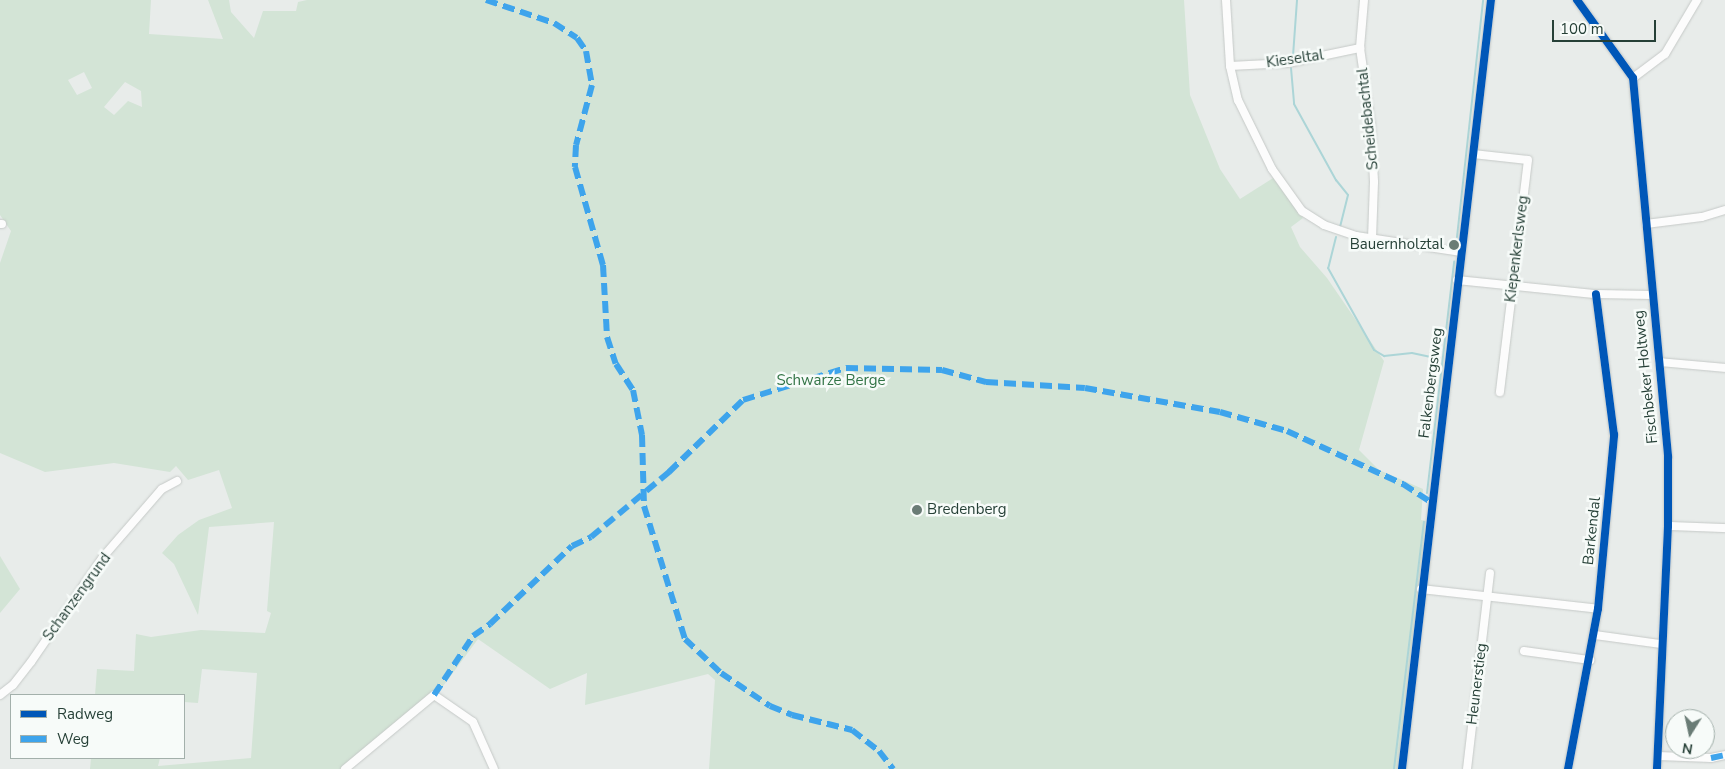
<!DOCTYPE html>
<html>
<head>
<meta charset="utf-8">
<style>
  body { margin:0 }
  #map { position:relative; width:1725px; height:769px; overflow:hidden; background:#e8ecea; font-family:"Nunito Sans",sans-serif }
  div>[style] { position:absolute }
  [style*='--x'] { left:calc(var(--x)*1px); top:calc(var(--y)*1px); width:calc(var(--w)*1px); rotate:calc(var(--a)*1deg) }
  .green>* { inset:0; background:#d3e4d6 }
  .stream>* { height:2px; margin:-1px; padding:0 1px; transform-origin:1px; border-radius:1px; background:#acd5d7 }
  .roads { filter:drop-shadow(0 0 1px #c5c9c7) drop-shadow(0 0 1px #c5c9c7) }
  .minor>* { height:8px; margin:-4px; padding:0 4px; transform-origin:4px; border-radius:4px; background:#fcfcfc }
  .quiet>* { height:6px; margin-top:-3px; transform-origin:0; background:repeating-linear-gradient(90deg,#3ea4ec 0 12px,transparent 0 18px) }
  .cycleway>* { height:8px; margin:-4px; padding:0 4px; transform-origin:4px; border-radius:4px; background:#0057b8 }
  .dots>* { width:14px; height:14px; translate:-50% -50%; box-sizing:border-box; border:2px solid #f7fbf9; border-radius:50% }
  span { translate:-50% -50%; white-space:nowrap; text-align:center; line-height:1.15; -webkit-text-stroke:5px #f7fbf9; paint-order:stroke }
  .street-label { font-size:15px; color:#264037 }
  .poi-label { font-size:15px; color:#264037 }
  .right { translate:-100% -50%; text-align:right }
  .left { translate:0 -50%; text-align:left }
  .park-label { font-size:15px; color:#327446 }
  .legend { position:absolute; left:10px; top:694px; width:175px; height:65px; box-sizing:border-box; background:#f7fbf9; border:1px solid #a3b0ab; margin:0; padding:6px 9px; list-style:none; font-size:15px; color:#264037 }
  .legend li { display:flex; align-items:center; gap:10px; height:25px }
  .legend b { width:25px; border:1px solid #a3b0ab }
  .north { position:absolute; left:1665px; top:709px; width:50px; height:50px; box-sizing:border-box; background:#f7fbf9; border:1px solid #a3b0ab; border-radius:50%; rotate:190deg; font-size:14px; font-weight:700; line-height:20px; text-align:center; color:#264037 }
  .north::after { content:''; display:block; margin:auto; width:18px; height:22px; background:#6a7c76; clip-path:polygon(50% 0,100% 100%,50% 72%,0 100%) }
  .scale { position:absolute; left:1552px; top:20px; width:104px; height:22px; box-sizing:border-box; border:2px solid #264037; border-top:0; padding-left:6px; font-size:15px; line-height:18px; white-space:nowrap; color:#264037; -webkit-text-stroke:4px #f7fbf9; paint-order:stroke }
</style>
</head>
<body>
<div id="map">
  <div class="green">
    <i style="clip-path:polygon(evenodd,0 0,151px 0,149px 34px,223px 39px,208px 0,229px 0,231px 12px,254px 38px,263px 11px,296px 11px,298px 2px,307px 0,1184px 0,1190px 95px,1220px 169px,1240px 199px,1273px 178px,1303px 218px,1291px 227px,1300px 247px,1327px 278px,1384px 361px,1359px 450px,1379px 470px,1423px 489px,1421px 520px,1426px 521px,1399px 769px,709px 769px,715px 680px,708px 674px,585px 705px,587px 673px,550px 689px,478px 639px,438px 693px,349px 769px,90px 769px,91px 758px,160px 758px,158px 766px,251px 758px,257px 673px,202px 669px,198px 703px,184px 702px,184px 695px,95px 695px,97px 669px,134px 671px,136px 634px,151px 637px,201px 630px,265px 633px,271px 613px,267px 611px,274px 522px,209px 527px,198px 615px,174px 564px,162px 553px,178px 535px,199px 520px,232px 508px,219px 470px,188px 480px,176px 466px,170px 472px,114px 463px,45px 472px,0 453px,0 263px,11px 231px,0 215px,0 0,84px 72px,92px 88px,77px 95px,68px 80px,84px 72px,0 0,125px 82px,141px 91px,142px 107px,128px 101px,114px 115px,104px 107px,125px 82px)"></i>
    <i style="clip-path:polygon(0 556px,20px 589px,0 613px)"></i>
  </div>
  <div class="stream">
    <i style="--x:1293;--y:56;--w:56;--a:-85.9"></i>
    <i style="--x:1291;--y:68;--w:36;--a:85"></i>
    <i style="--x:1294;--y:104;--w:87;--a:61.1"></i>
    <i style="--x:1336;--y:180;--w:19;--a:51"></i>
    <i style="--x:1348;--y:195;--w:32;--a:104"></i>
    <i style="--x:1336;--y:237;--w:32;--a:104"></i>
    <i style="--x:1328;--y:268;--w:94;--a:60.7"></i>
    <i style="--x:1374;--y:350;--w:12;--a:31"></i>
    <i style="--x:1384;--y:356;--w:28;--a:-6"></i>
    <i style="--x:1412;--y:353;--w:24;--a:12"></i>
    <i style="--x:1457;--y:237;--w:238;--a:-83.7"></i>
    <i style="--x:1427;--y:493;--w:233;--a:-83.3"></i>
    <i style="--x:1394;--y:769;--w:249;--a:-83.1"></i>
  </div>
  <div class="roads">
    <div class="minor">
      <i style="--x:1226;--y:0;--w:66;--a:86.5"></i>
      <i style="--x:1230;--y:66;--w:35;--a:77"></i>
      <i style="--x:1238;--y:100;--w:77;--a:63.8"></i>
      <i style="--x:1272;--y:169;--w:52;--a:54.5"></i>
      <i style="--x:1302;--y:211;--w:26;--a:32"></i>
      <i style="--x:1324;--y:225;--w:34;--a:19"></i>
      <i style="--x:1356;--y:236;--w:105;--a:8.7"></i>
      <i style="--x:1364;--y:0;--w:48;--a:94.8"></i>
      <i style="--x:1360;--y:48;--w:77;--a:81.8"></i>
      <i style="--x:1371;--y:124;--w:58;--a:87"></i>
      <i style="--x:1374;--y:182;--w:57;--a:92"></i>
      <i style="--x:1577;--y:0;--w:96;--a:54.3"></i>
      <i style="--x:1633;--y:78;--w:381;--a:84.7"></i>
      <i style="--x:1668;--y:457;--w:69;--a:90"></i>
      <i style="--x:1668;--y:526;--w:243;--a:92.6"></i>
      <i style="--x:1230;--y:66;--w:58;--a:-3"></i>
      <i style="--x:1288;--y:63;--w:74;--a:-11.8"></i>
      <i style="--x:1633;--y:78;--w:40;--a:-37"></i>
      <i style="--x:1665;--y:54;--w:63;--a:-59.3"></i>
      <i style="--x:1473;--y:154;--w:55;--a:6.2"></i>
      <i style="--x:1528;--y:160;--w:234;--a:96.9"></i>
      <i style="--x:0;--y:224;--w:2;--a:0"></i>
      <i style="--x:1646;--y:224;--w:56;--a:-7.1"></i>
      <i style="--x:1702;--y:217;--w:24;--a:-17"></i>
      <i style="--x:1457;--y:280;--w:140;--a:5.8"></i>
      <i style="--x:1596;--y:294;--w:56;--a:1"></i>
      <i style="--x:1659;--y:362;--w:66;--a:5.2"></i>
      <i style="--x:1668;--y:526;--w:57;--a:2"></i>
      <i style="--x:1421;--y:589;--w:178;--a:6.4"></i>
      <i style="--x:1595;--y:635;--w:67;--a:7.8"></i>
      <i style="--x:1524;--y:651;--w:67;--a:7.8"></i>
      <i style="--x:0;--y:695;--w:16;--a:-38"></i>
      <i style="--x:13;--y:685;--w:29;--a:-52"></i>
      <i style="--x:31;--y:662;--w:127;--a:-55.6"></i>
      <i style="--x:103;--y:557;--w:90;--a:-49.1"></i>
      <i style="--x:162;--y:489;--w:17;--a:-28"></i>
      <i style="--x:1658;--y:756;--w:53;--a:2.2"></i>
      <i style="--x:1711;--y:758;--w:14;--a:-12"></i>
      <i style="--x:345;--y:769;--w:116;--a:-39.7"></i>
      <i style="--x:434;--y:695;--w:47;--a:34.7"></i>
      <i style="--x:473;--y:722;--w:51;--a:65.9"></i>
      <i style="--x:1402;--y:769;--w:774;--a:-83.4"></i>
      <i style="--x:1467;--y:769;--w:197;--a:-83.3"></i>
      <i style="--x:1568;--y:769;--w:163;--a:-79.4"></i>
      <i style="--x:1598;--y:609;--w:175;--a:-84.7"></i>
      <i style="--x:1614;--y:435;--w:142;--a:-97.3"></i>
    </div>
  </div>
  <div class="quiet">
    <i style="--x:486;--y:0;--w:72;--a:18.7"></i>
    <i style="--x:554;--y:23;--w:27;--a:33"></i>
    <i style="--x:577;--y:38;--w:16;--a:55"></i>
    <i style="--x:586;--y:51;--w:35;--a:80"></i>
    <i style="--x:592;--y:85;--w:62;--a:104.9"></i>
    <i style="--x:576;--y:145;--w:22;--a:93"></i>
    <i style="--x:575;--y:167;--w:102;--a:74.1"></i>
    <i style="--x:603;--y:265;--w:72;--a:86.8"></i>
    <i style="--x:607;--y:337;--w:28;--a:72"></i>
    <i style="--x:616;--y:364;--w:31;--a:57"></i>
    <i style="--x:633;--y:390;--w:46;--a:78.7"></i>
    <i style="--x:642;--y:435;--w:71;--a:88.4"></i>
    <i style="--x:644;--y:506;--w:139;--a:72.9"></i>
    <i style="--x:685;--y:639;--w:50;--a:43.4"></i>
    <i style="--x:721;--y:673;--w:59;--a:34"></i>
    <i style="--x:770;--y:706;--w:24;--a:22"></i>
    <i style="--x:792;--y:715;--w:62;--a:14"></i>
    <i style="--x:852;--y:730;--w:34;--a:38"></i>
    <i style="--x:879;--y:751;--w:23;--a:52"></i>
    <i style="--x:434;--y:695;--w:71;--a:-56.5"></i>
    <i style="--x:473;--y:636;--w:21;--a:-35"></i>
    <i style="--x:490;--y:624;--w:113;--a:-43.6"></i>
    <i style="--x:572;--y:546;--w:21;--a:-25"></i>
    <i style="--x:591;--y:537;--w:102;--a:-39.8"></i>
    <i style="--x:669;--y:472;--w:103;--a:-44.2"></i>
    <i style="--x:743;--y:400;--w:108;--a:-17.3"></i>
    <i style="--x:846;--y:368;--w:96;--a:1.2"></i>
    <i style="--x:942;--y:370;--w:46;--a:15.3"></i>
    <i style="--x:986;--y:382;--w:99;--a:3.5"></i>
    <i style="--x:1085;--y:388;--w:137;--a:10.1"></i>
    <i style="--x:1220;--y:412;--w:70;--a:15.8"></i>
    <i style="--x:1287;--y:431;--w:128;--a:24.6"></i>
    <i style="--x:1403;--y:484;--w:33;--a:33"></i>
    <i style="--x:1711;--y:758;--w:14;--a:-12"></i>
  </div>
  <div class="cycleway">
    <i style="--x:1577;--y:0;--w:96;--a:54.3"></i>
    <i style="--x:1633;--y:78;--w:381;--a:84.7"></i>
    <i style="--x:1668;--y:457;--w:69;--a:90"></i>
    <i style="--x:1668;--y:526;--w:243;--a:92.6"></i>
    <i style="--x:1402;--y:769;--w:774;--a:-83.4"></i>
    <i style="--x:1568;--y:769;--w:163;--a:-79.4"></i>
    <i style="--x:1598;--y:609;--w:175;--a:-84.7"></i>
    <i style="--x:1614;--y:435;--w:142;--a:-97.3"></i>
  </div>
  <div class="dots">
    <i style="left:1454px;top:245px;background:#6a7c76"></i>
    <i style="left:917px;top:510px;background:#6a7c76"></i>
  </div>
  <div class="street-label">
    <span style="left:1295px;top:59px;rotate:-8deg">Kieseltal</span>
    <span style="left:1368px;top:119px;rotate:-96deg">Scheidebachtal</span>
    <span style="left:1517px;top:249px;rotate:-83deg">Kiepenkerlsweg</span>
    <span style="left:1646px;top:377px;rotate:-96deg">Fischbeker Holtweg</span>
    <span style="left:1431px;top:383px;rotate:-83deg">Falkenbergsweg</span>
    <span style="left:1592px;top:531px;rotate:-84deg">Barkendal</span>
    <span style="left:77px;top:597px;rotate:-54deg">Schanzengrund</span>
    <span style="left:1477px;top:684px;rotate:-83deg">Heunerstieg</span>
  </div>
  <div class="poi-label">
    <span class="right" style="left:1444px;top:245px">Bauernholztal</span>
    <span class="left" style="left:927px;top:510px">Bredenberg</span>
  </div>
  <div class="park-label">
    <span style="left:831px;top:381px">Schwarze Berge</span>
  </div>
  <ul class="legend">
  <li><b style="height:6px;background:#0057b8"></b>Radweg</li>
  <li><b style="height:6px;background:#3ea4ec"></b>Weg</li>
  </ul>
  <div class="north">N</div>
  <div class="scale">100 m</div>
</div>
</body>
</html>
